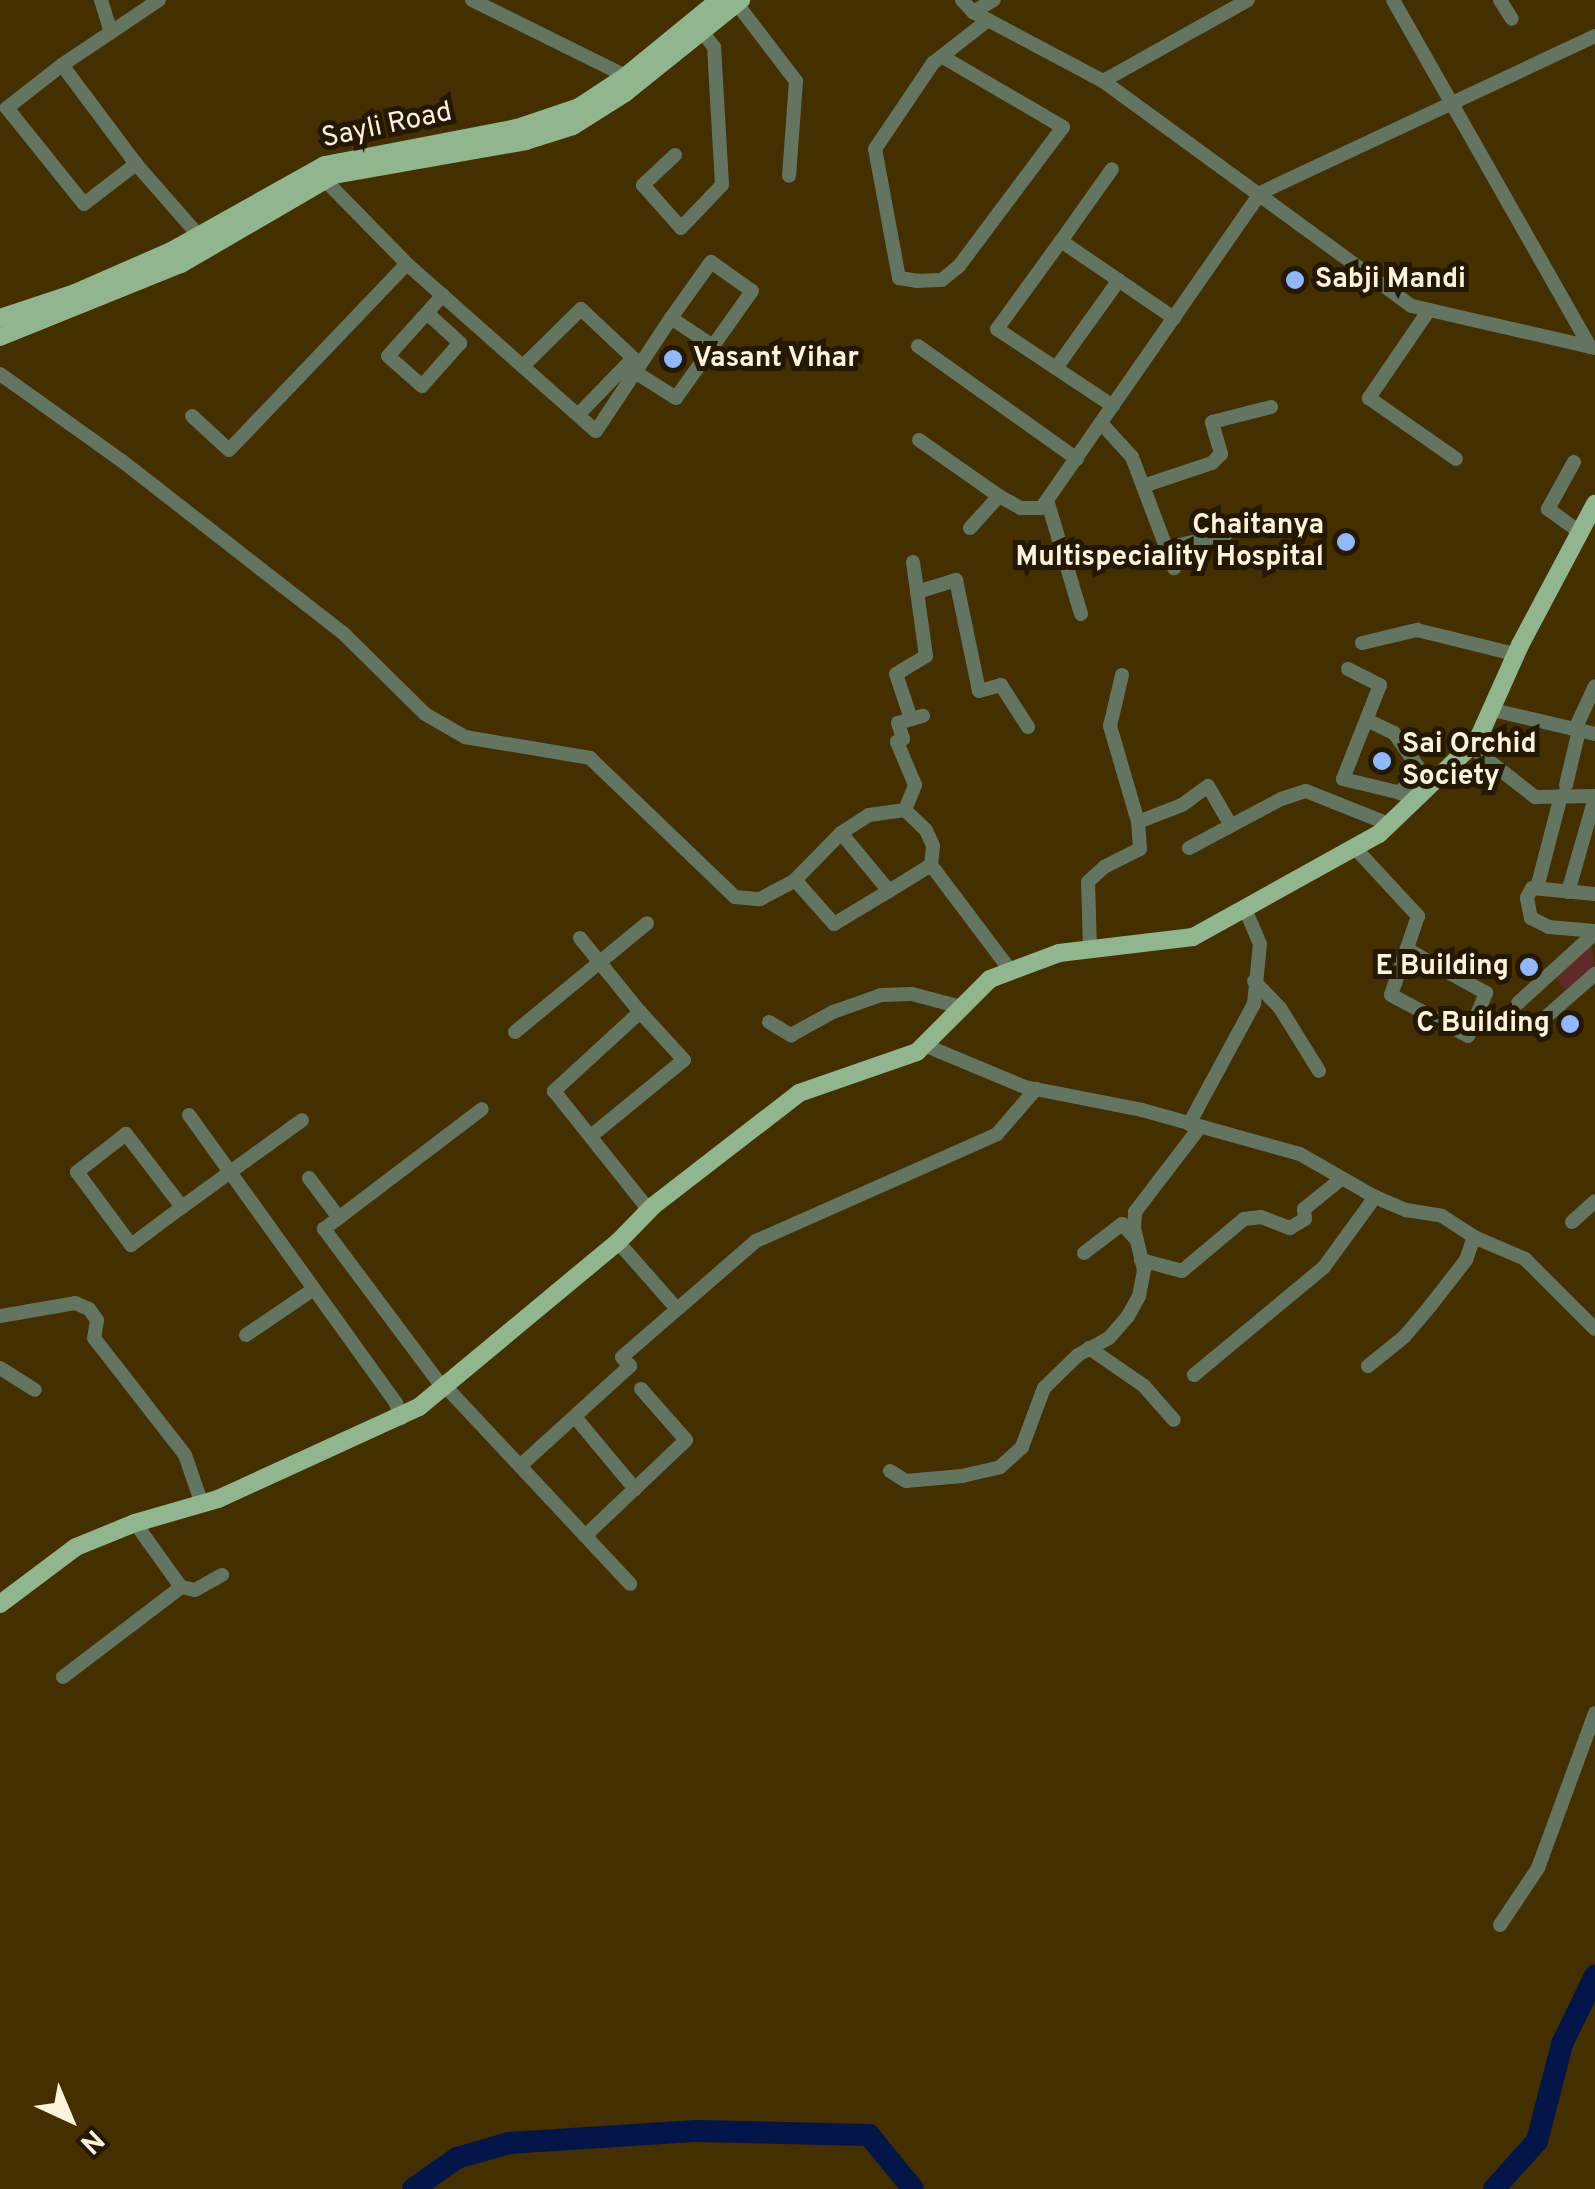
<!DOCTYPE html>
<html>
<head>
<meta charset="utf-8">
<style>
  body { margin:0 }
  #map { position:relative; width:1595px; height:2189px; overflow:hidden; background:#432f00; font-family:Overpass,sans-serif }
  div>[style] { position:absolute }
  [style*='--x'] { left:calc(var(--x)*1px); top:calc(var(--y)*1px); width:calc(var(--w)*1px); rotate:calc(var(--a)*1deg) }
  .green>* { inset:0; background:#602a29 }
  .river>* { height:22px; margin:-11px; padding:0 11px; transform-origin:11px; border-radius:11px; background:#021546 }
  .minor>* { height:14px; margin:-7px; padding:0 7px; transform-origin:7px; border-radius:7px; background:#637561 }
  .major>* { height:18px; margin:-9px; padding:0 9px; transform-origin:9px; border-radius:9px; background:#91b68e }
  .dots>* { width:28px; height:28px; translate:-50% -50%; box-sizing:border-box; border:5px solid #241802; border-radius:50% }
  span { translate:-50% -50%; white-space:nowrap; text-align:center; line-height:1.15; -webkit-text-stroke:10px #241802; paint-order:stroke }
  .street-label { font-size:28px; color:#fff3dc }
  .poi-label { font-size:28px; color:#fff3dc; font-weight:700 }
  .left { translate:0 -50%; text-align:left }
  .right { translate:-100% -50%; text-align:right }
  .north { position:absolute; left:20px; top:2069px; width:100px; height:100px; -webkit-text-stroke:8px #241802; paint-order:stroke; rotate:136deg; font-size:28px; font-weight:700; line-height:40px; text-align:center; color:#fff3dc }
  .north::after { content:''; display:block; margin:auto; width:35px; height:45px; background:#fff3dc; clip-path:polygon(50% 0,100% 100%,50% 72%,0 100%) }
</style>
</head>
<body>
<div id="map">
  <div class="green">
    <i style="clip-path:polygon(1591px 944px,1595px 967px,1567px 992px,1555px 978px)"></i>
  </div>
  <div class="river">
    <i style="--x:413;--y:2189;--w:54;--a:-35.2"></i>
    <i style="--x:457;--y:2158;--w:54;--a:-16.1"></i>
    <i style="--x:509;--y:2143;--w:188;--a:-3.7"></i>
    <i style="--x:697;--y:2131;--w:172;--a:1.3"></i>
    <i style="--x:869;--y:2135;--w:70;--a:50.8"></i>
    <i style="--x:1494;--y:2189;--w:64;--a:-48.1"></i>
    <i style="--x:1537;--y:2141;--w:100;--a:-75.5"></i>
    <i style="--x:1562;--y:2044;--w:76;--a:-64.1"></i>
  </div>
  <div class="minor">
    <i style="--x:101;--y:0;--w:34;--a:73"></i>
    <i style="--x:159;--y:0;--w:117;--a:146.2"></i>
    <i style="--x:62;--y:65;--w:124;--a:53.2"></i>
    <i style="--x:136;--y:164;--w:96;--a:48.8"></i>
    <i style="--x:472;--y:0;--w:172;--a:26.3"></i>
    <i style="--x:734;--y:0;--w:102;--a:52.6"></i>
    <i style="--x:796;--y:81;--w:95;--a:94.2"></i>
    <i style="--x:962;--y:0;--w:16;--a:47"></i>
    <i style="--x:973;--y:12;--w:147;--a:28"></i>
    <i style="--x:1103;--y:81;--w:382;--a:36.1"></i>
    <i style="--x:1412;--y:306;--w:188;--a:12.9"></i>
    <i style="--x:1393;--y:0;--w:399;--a:60.4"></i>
    <i style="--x:1500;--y:0;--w:22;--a:58"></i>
    <i style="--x:973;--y:12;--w:24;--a:-30"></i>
    <i style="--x:943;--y:57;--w:139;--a:30.3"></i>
    <i style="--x:1063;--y:127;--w:174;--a:126.8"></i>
    <i style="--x:959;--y:266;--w:22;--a:141"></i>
    <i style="--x:942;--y:280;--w:24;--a:178"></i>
    <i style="--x:918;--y:281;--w:19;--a:-171"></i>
    <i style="--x:899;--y:278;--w:131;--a:-100.5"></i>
    <i style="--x:875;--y:149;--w:104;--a:-56"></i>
    <i style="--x:933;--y:63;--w:70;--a:-38"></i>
    <i style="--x:62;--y:65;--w:70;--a:142"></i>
    <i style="--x:7;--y:108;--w:123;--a:51.3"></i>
    <i style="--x:84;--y:204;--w:66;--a:-37.6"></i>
    <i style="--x:1103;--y:81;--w:166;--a:-29.2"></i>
    <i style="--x:675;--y:155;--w:44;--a:136.8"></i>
    <i style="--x:643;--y:185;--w:57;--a:48.5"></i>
    <i style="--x:681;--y:228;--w:59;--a:-46.4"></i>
    <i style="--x:722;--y:185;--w:138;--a:-93.3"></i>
    <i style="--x:714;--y:47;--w:28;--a:-128"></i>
    <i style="--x:319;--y:174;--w:126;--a:45.6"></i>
    <i style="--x:407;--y:264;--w:252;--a:41.5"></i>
    <i style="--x:596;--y:431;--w:136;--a:-56.4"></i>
    <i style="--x:671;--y:318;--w:69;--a:-54.5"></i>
    <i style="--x:711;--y:262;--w:50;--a:35.3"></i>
    <i style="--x:752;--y:291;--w:131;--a:125.4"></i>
    <i style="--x:676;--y:398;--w:49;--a:-147.6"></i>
    <i style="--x:1061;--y:241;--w:88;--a:-54.7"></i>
    <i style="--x:1429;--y:310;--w:107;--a:124.3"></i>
    <i style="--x:1369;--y:398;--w:106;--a:35"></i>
    <i style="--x:427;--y:313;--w:45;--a:42.3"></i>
    <i style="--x:460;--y:343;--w:57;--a:131.5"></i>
    <i style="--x:422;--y:386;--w:45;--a:-138.6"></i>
    <i style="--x:388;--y:356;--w:82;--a:-48"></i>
    <i style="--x:671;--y:318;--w:50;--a:33.7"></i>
    <i style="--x:918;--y:346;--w:195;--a:35.4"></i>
    <i style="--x:523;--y:366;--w:81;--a:-44.5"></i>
    <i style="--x:581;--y:309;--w:71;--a:43.3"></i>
    <i style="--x:633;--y:358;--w:79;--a:134"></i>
    <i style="--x:1056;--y:368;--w:108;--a:-54.4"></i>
    <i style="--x:0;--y:374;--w:150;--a:35.5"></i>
    <i style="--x:122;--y:461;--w:280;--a:37.9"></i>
    <i style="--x:343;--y:633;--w:115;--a:44.6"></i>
    <i style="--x:425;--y:714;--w:46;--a:29.9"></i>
    <i style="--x:465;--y:737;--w:127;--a:9.5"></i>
    <i style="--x:590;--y:758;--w:201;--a:43.8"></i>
    <i style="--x:735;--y:897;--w:25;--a:5"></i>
    <i style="--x:760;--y:899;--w:40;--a:-28"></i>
    <i style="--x:795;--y:880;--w:66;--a:-45.6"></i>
    <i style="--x:841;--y:833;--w:75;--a:50.4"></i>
    <i style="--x:889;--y:891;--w:49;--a:-31.8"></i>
    <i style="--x:931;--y:865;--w:133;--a:53"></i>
    <i style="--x:1113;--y:406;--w:139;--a:-146.4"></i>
    <i style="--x:997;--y:329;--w:109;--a:-54"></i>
    <i style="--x:1061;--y:241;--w:137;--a:34.3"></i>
    <i style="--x:192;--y:416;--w:50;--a:42.6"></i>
    <i style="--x:229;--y:450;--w:257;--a:-46.3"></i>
    <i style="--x:1101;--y:423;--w:46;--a:47.6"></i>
    <i style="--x:1132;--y:457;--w:119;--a:69.3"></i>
    <i style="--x:919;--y:440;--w:98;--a:35"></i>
    <i style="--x:1574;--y:462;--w:54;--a:119"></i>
    <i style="--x:1548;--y:509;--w:39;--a:36"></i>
    <i style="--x:1143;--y:486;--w:73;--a:-18.4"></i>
    <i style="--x:1212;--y:463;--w:13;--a:-45"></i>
    <i style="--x:1221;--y:454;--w:33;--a:-106"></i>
    <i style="--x:1212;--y:422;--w:61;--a:-14.3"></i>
    <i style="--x:970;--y:528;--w:43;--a:-47.8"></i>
    <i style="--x:999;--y:496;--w:25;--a:29"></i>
    <i style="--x:1021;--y:508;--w:20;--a:0"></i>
    <i style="--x:1041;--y:508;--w:10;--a:-53"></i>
    <i style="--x:1167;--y:548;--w:61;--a:-13.3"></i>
    <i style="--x:917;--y:592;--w:41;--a:-17.1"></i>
    <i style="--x:956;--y:580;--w:113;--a:78.3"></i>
    <i style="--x:979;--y:691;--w:23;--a:-15"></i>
    <i style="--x:1001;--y:685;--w:50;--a:57.3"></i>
    <i style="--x:1081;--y:614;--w:119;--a:-106.6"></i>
    <i style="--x:1047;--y:500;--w:374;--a:-55.2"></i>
    <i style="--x:1260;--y:193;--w:370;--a:-25.1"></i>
    <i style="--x:1362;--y:643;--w:57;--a:-13.3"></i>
    <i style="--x:1417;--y:630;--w:101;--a:13.8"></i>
    <i style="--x:1348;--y:669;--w:36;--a:27"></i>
    <i style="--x:1380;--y:685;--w:101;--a:111.5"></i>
    <i style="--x:1343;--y:779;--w:77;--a:13.5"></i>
    <i style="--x:1122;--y:675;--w:52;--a:103.2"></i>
    <i style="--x:1110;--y:726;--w:100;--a:73.7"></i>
    <i style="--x:1138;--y:822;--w:47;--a:-21.1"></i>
    <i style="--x:1182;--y:805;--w:32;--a:-36"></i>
    <i style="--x:1208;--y:786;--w:44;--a:59.9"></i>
    <i style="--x:1493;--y:710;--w:105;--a:13.2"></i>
    <i style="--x:911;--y:719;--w:47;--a:-108.4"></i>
    <i style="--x:896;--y:674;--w:35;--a:-31"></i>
    <i style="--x:926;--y:656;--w:95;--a:-97.9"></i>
    <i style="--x:1367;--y:720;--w:30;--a:26"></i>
    <i style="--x:1394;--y:733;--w:42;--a:54.8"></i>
    <i style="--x:1418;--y:767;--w:32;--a:124"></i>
    <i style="--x:1575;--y:729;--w:47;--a:-65.1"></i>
    <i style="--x:1470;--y:746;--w:83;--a:38.1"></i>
    <i style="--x:1535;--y:797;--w:60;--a:-1"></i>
    <i style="--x:1566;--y:785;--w:57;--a:-76.7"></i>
    <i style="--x:905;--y:810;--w:27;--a:-68"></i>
    <i style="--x:915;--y:785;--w:47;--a:-112.7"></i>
    <i style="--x:897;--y:742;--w:7;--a:-27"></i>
    <i style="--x:903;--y:739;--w:17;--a:-107"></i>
    <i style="--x:898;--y:723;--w:26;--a:-16"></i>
    <i style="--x:841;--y:833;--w:33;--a:-33"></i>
    <i style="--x:869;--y:815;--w:36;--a:-8"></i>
    <i style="--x:905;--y:810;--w:29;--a:44"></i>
    <i style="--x:926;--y:830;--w:17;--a:66"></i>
    <i style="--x:933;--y:846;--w:19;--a:96"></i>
    <i style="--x:1189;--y:848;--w:104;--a:-28"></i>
    <i style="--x:1281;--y:799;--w:26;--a:-18"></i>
    <i style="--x:1306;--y:791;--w:89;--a:21.7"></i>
    <i style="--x:1355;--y:848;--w:93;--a:47.2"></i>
    <i style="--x:1418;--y:916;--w:83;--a:108.9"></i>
    <i style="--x:1391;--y:995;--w:87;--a:28"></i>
    <i style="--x:1468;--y:1036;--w:47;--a:-67.3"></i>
    <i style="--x:1486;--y:993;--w:89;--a:-151.1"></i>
    <i style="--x:795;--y:880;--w:59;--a:48.4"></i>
    <i style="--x:834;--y:924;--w:64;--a:-31"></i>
    <i style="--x:1537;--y:888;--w:95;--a:-75.4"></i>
    <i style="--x:1568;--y:892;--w:98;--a:-74"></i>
    <i style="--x:1595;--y:894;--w:63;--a:-174.6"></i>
    <i style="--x:1532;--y:888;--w:11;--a:117"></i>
    <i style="--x:1527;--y:898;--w:20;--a:79"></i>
    <i style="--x:1531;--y:918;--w:20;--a:27"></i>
    <i style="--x:1549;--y:927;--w:46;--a:5"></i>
    <i style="--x:580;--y:938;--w:95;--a:51"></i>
    <i style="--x:640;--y:1012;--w:117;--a:137.4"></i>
    <i style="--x:554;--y:1091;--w:152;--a:51.4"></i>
    <i style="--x:1090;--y:949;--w:67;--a:-91.7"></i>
    <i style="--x:1088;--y:882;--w:22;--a:-43"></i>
    <i style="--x:1104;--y:867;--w:40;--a:-26.6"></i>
    <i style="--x:1140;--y:849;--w:27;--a:-94"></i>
    <i style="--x:1254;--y:981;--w:37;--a:46"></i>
    <i style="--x:1280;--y:1008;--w:74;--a:58.2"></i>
    <i style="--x:1518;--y:1003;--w:104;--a:-42.3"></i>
    <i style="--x:769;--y:1022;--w:26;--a:31"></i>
    <i style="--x:791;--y:1035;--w:48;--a:-28.7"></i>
    <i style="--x:833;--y:1012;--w:51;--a:-19.5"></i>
    <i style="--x:881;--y:995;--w:31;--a:-2"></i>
    <i style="--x:912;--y:994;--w:51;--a:14.9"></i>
    <i style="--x:1538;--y:1024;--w:76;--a:-41.3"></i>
    <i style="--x:515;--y:1032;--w:171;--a:-39.5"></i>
    <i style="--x:924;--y:1045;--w:109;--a:22.6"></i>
    <i style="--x:1025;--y:1087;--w:119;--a:11.1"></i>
    <i style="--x:1142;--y:1110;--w:164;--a:15.6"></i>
    <i style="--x:1300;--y:1154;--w:86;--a:29.8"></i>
    <i style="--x:1375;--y:1197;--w:34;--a:23"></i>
    <i style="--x:1406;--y:1210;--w:36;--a:9"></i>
    <i style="--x:1442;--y:1216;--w:38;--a:33"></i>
    <i style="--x:1474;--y:1237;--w:56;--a:23.3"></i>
    <i style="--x:1525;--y:1259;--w:99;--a:45"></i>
    <i style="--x:189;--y:1115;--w:355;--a:54.3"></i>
    <i style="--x:396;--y:1403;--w:16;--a:72"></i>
    <i style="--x:1189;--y:1124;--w:136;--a:-61.6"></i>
    <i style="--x:1254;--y:1004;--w:60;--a:-84.3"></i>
    <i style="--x:1260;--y:944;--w:36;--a:-113"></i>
    <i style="--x:591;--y:1136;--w:120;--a:-39.3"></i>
    <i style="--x:684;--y:1060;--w:65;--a:-132.5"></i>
    <i style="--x:309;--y:1178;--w:50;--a:53.1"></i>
    <i style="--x:182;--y:1207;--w:92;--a:-127.5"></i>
    <i style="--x:126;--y:1134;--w:62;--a:142.2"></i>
    <i style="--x:77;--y:1172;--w:91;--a:53.5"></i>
    <i style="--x:131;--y:1245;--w:64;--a:-36.7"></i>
    <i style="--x:182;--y:1207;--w:148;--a:-35.9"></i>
    <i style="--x:1572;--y:1222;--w:31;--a:-42"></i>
    <i style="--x:618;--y:1242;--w:89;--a:48.6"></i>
    <i style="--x:1084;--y:1253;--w:48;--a:-37.3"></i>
    <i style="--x:1122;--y:1224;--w:21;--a:47"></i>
    <i style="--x:1141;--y:1260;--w:42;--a:15"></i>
    <i style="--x:1182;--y:1271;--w:81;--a:-40"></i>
    <i style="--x:1244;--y:1219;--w:17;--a:-7"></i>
    <i style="--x:1261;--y:1217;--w:31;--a:21"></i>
    <i style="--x:1290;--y:1228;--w:17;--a:-31"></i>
    <i style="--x:1305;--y:1219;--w:10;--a:-96"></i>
    <i style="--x:1304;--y:1209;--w:46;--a:-38.9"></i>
    <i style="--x:0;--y:1316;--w:76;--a:-9.8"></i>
    <i style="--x:75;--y:1303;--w:15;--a:23"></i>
    <i style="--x:89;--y:1309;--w:14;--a:54"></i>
    <i style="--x:97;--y:1320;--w:18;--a:99"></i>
    <i style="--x:94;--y:1338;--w:148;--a:52.1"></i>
    <i style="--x:185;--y:1455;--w:52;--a:70.9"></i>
    <i style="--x:246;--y:1335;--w:78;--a:-34.1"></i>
    <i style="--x:1089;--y:1348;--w:67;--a:34.6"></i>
    <i style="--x:1144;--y:1386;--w:45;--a:48.6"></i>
    <i style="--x:1368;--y:1366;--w:46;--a:-38.9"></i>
    <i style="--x:1404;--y:1337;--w:42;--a:-49.8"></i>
    <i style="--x:1431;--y:1305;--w:57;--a:-52.1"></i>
    <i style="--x:1466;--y:1260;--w:24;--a:-71"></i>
    <i style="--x:0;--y:1368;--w:41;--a:32.2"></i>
    <i style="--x:1194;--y:1375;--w:169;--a:-39.7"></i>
    <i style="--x:1324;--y:1267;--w:87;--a:-53.9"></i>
    <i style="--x:445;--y:1386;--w:271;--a:46.9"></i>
    <i style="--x:443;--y:1388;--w:199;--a:-126.8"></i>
    <i style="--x:324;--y:1229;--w:198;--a:-37.2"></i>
    <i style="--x:575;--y:1417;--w:94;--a:50.2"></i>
    <i style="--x:520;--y:1466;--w:149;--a:-42.3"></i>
    <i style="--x:630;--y:1366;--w:12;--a:-132"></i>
    <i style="--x:622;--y:1357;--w:177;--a:-40.9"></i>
    <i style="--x:756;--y:1241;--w:264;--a:-23.9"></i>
    <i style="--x:997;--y:1134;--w:60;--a:-49.1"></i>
    <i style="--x:890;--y:1471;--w:19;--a:32"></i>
    <i style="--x:906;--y:1481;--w:56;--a:-5.1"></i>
    <i style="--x:962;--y:1476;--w:39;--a:-13"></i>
    <i style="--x:1000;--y:1467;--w:30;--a:-42"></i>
    <i style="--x:1022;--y:1447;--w:63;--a:-69.6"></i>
    <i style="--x:1044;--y:1388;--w:47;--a:-44.1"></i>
    <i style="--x:1078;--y:1355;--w:35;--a:-29"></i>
    <i style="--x:1109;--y:1338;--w:29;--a:-49"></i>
    <i style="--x:1128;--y:1316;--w:23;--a:-61"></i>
    <i style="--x:1139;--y:1296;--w:26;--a:-79"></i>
    <i style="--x:1144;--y:1270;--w:43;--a:-103.4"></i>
    <i style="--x:1134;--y:1228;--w:16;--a:-86"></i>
    <i style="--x:1135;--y:1212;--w:107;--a:-52.6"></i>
    <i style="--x:585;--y:1536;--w:139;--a:-43.5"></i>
    <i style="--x:686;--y:1440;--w:68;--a:-131.4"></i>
    <i style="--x:181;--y:1587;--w:14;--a:12"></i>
    <i style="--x:195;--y:1590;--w:31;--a:-29"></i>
    <i style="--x:63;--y:1677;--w:148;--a:-37.3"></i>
    <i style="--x:181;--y:1587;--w:79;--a:-125.7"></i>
    <i style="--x:1500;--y:1925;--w:69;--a:-56.3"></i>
    <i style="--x:1538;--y:1868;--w:165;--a:-69.8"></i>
  </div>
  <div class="major">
    <i style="--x:0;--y:318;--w:79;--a:-18.4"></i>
    <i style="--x:75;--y:293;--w:105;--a:-23.6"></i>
    <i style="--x:171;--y:251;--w:176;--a:-29.2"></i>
    <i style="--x:325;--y:165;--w:196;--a:-10.9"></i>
    <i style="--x:517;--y:128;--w:65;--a:-18.7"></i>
    <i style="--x:579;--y:107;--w:56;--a:-33.4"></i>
    <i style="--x:626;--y:76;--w:120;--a:-39.3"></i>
    <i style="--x:0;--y:337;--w:195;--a:-22"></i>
    <i style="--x:181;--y:264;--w:177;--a:-30.2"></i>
    <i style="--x:334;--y:175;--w:195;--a:-10"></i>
    <i style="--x:526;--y:141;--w:49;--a:-17.7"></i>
    <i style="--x:573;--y:126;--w:62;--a:-32.4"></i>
    <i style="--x:625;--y:93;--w:149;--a:-38.7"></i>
    <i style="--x:0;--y:1604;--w:95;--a:-36.9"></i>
    <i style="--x:76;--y:1547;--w:64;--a:-22.1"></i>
    <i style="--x:135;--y:1523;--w:86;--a:-16.1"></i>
    <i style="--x:218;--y:1499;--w:221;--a:-24.6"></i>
    <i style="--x:419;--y:1407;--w:259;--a:-39.7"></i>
    <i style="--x:618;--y:1242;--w:50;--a:-45.8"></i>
    <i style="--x:653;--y:1206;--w:185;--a:-37.7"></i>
    <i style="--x:799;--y:1093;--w:125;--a:-19.2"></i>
    <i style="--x:917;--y:1052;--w:103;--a:-45"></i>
    <i style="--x:990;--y:979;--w:74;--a:-20.6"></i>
    <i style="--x:1059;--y:953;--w:135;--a:-6.8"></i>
    <i style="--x:1193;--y:937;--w:213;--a:-29"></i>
    <i style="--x:1379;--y:834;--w:137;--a:-43.8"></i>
    <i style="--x:1478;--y:739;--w:103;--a:-65.9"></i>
    <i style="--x:1520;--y:645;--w:160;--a:-62"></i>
  </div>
  <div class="dots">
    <i style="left:1295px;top:280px;background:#93b7fd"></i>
    <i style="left:673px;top:359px;background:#93b7fd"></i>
    <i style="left:1346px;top:542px;background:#93b7fd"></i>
    <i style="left:1382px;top:761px;background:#93b7fd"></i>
    <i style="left:1529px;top:967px;background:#93b7fd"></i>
    <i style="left:1570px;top:1024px;background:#93b7fd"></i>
  </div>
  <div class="street-label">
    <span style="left:387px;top:126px;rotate:-12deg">Sayli Road</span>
  </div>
  <div class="poi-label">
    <span class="left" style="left:1315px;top:280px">Sabji Mandi</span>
    <span class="left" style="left:693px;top:359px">Vasant Vihar</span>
    <span class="right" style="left:1324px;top:542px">Chaitanya<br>Multispeciality Hospital</span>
    <span class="left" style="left:1402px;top:761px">Sai Orchid<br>Society</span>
    <span class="right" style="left:1509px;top:967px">E Building</span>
    <span class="right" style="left:1550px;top:1024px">C Building</span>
  </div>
  <div class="north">N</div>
</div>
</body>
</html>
